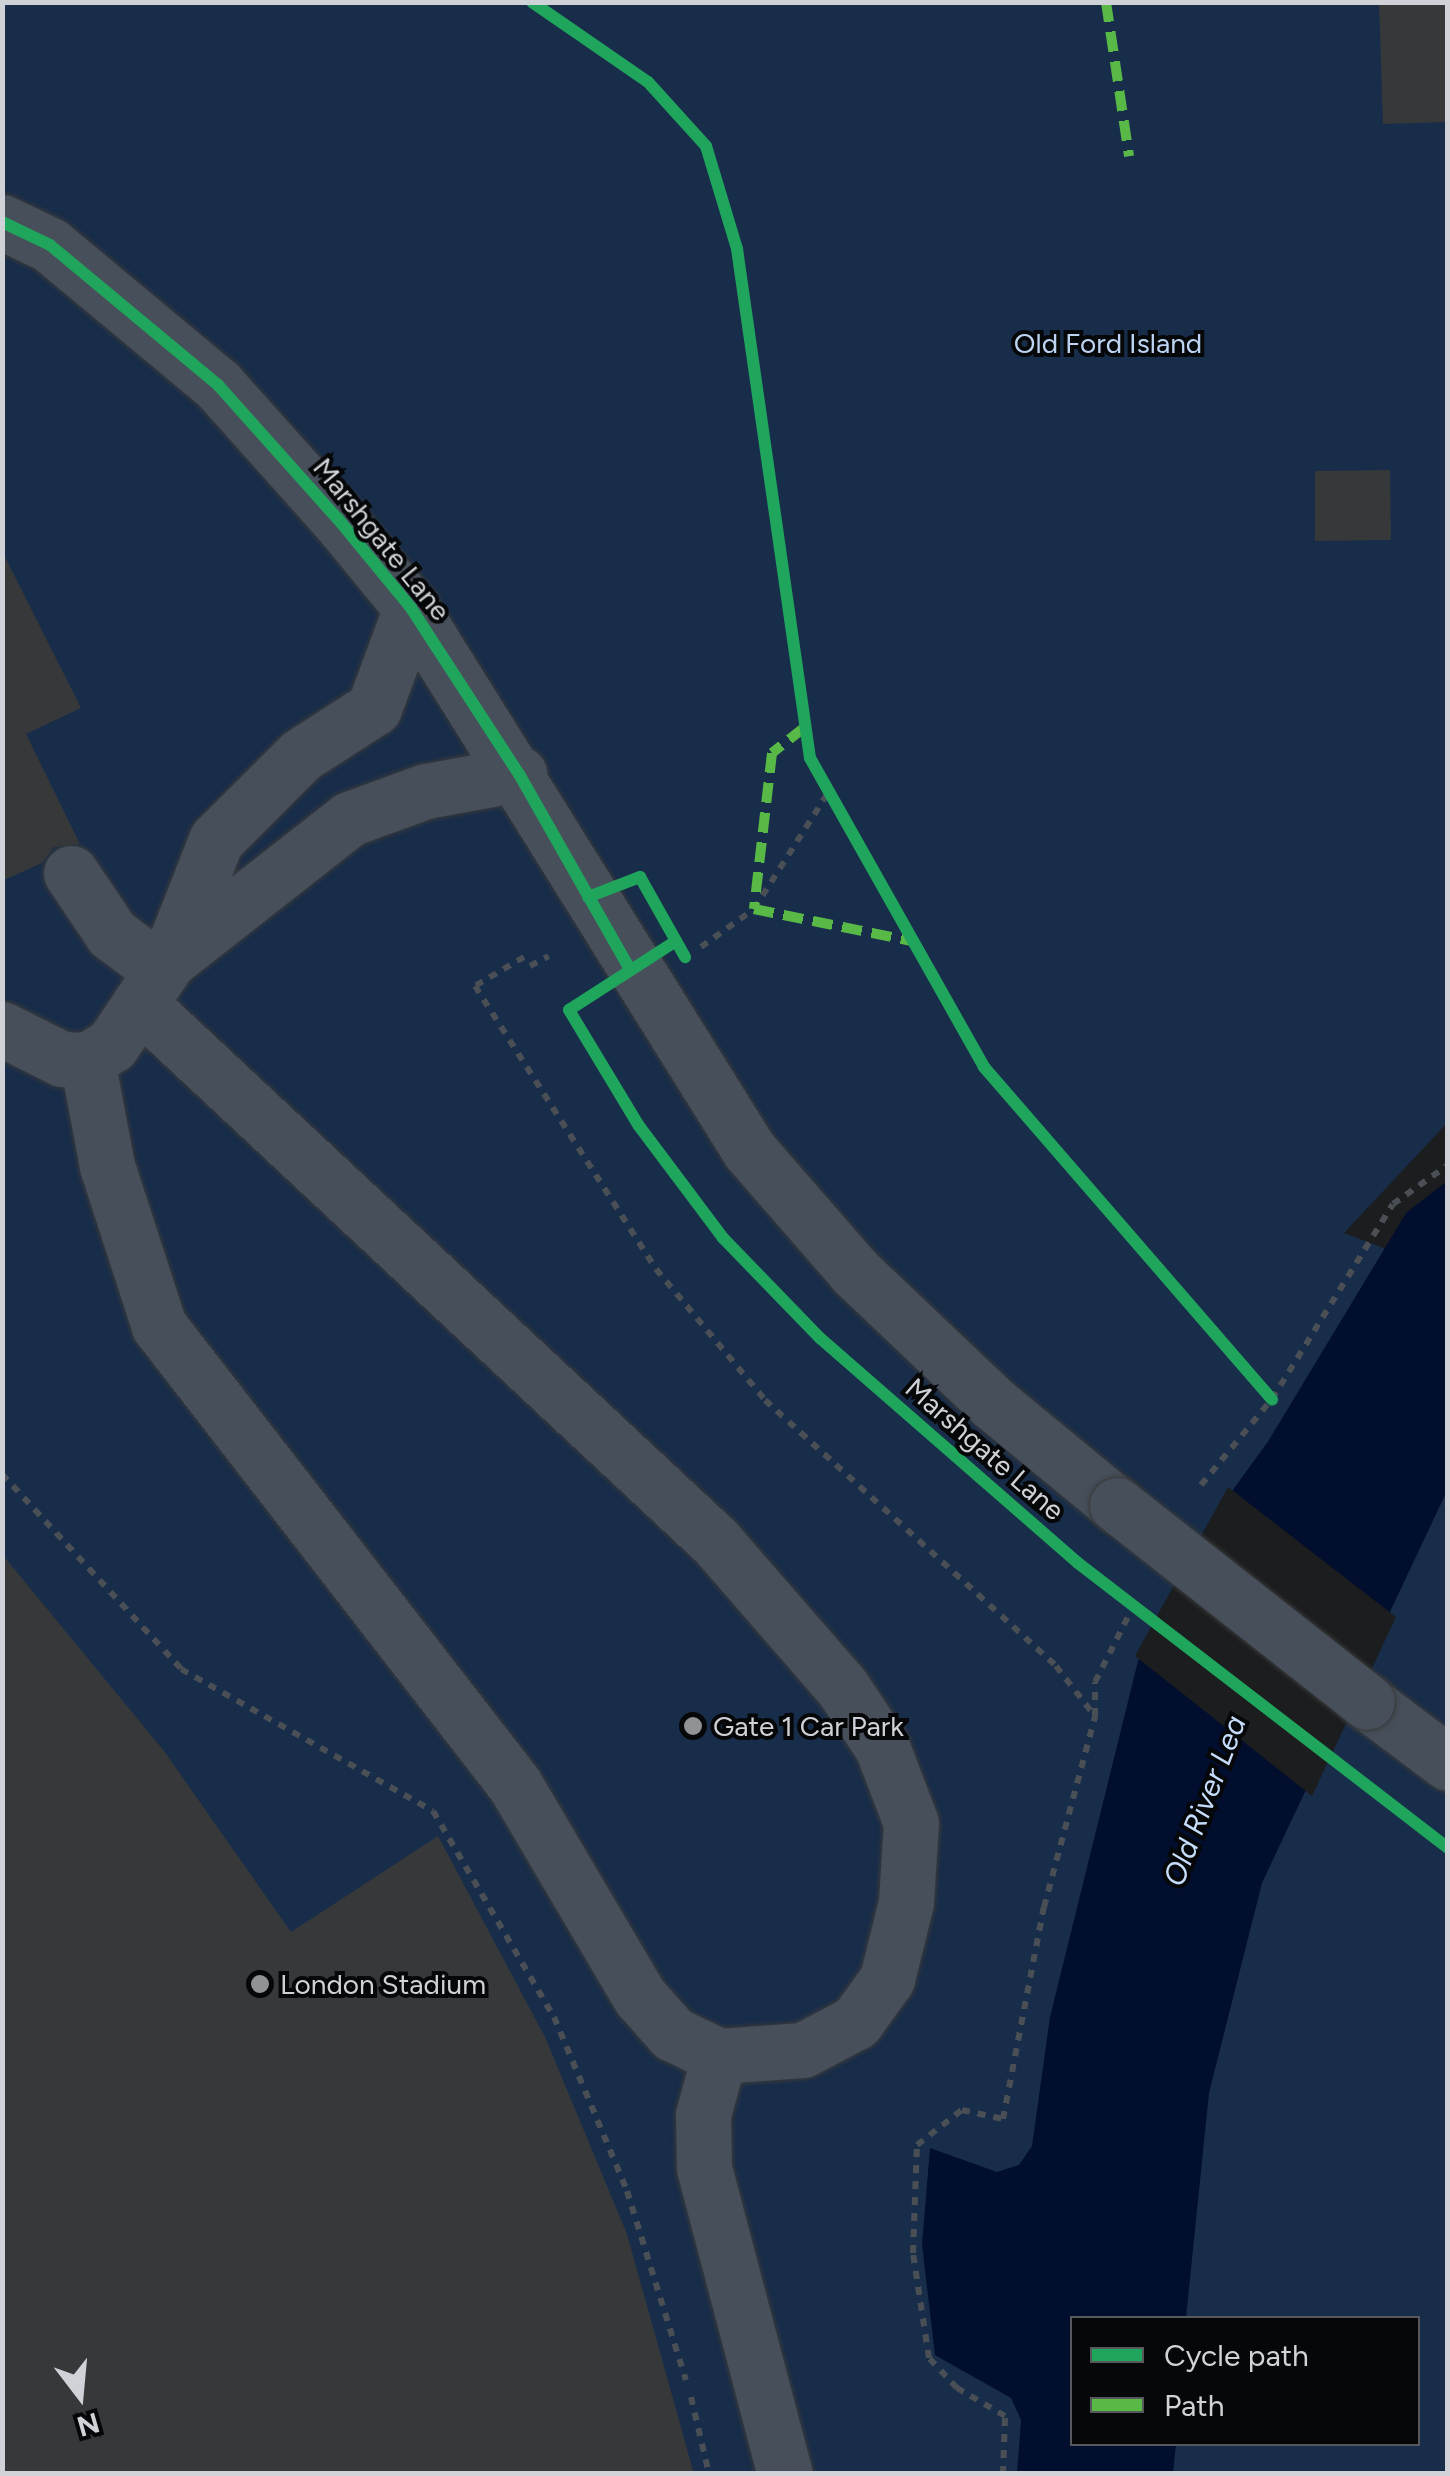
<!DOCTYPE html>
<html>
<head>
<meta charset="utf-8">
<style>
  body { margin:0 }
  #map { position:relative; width:1450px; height:2476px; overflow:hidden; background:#1b1d1f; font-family:Figtree,sans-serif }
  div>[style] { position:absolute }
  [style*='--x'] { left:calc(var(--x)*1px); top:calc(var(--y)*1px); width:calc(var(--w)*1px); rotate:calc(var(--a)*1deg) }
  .green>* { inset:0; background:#182d4a }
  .water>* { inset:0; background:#020e2d }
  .pier>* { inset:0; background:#1b1d1f }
  .building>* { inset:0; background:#36383a }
  .minor-tunnel>* { height:55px; margin-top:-27.5px; transform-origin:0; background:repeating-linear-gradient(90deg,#36383a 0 55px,transparent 0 83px) }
  .path>* { height:6px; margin-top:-3px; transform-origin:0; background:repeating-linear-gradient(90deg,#4a4f56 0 8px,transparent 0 16px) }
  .roads { filter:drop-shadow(0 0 2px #393a3b) drop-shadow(0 0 2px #393a3b) }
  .minor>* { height:55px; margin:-27.5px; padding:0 27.5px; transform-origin:27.5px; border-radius:27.5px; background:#464f5a }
  .bridges { filter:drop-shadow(0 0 2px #393a3b) drop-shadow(0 0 2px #393a3b) }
  .minor-bridge>* { height:55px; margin:-27.5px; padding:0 27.5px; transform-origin:27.5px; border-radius:27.5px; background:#464f5a }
  .quiet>* { height:10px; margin-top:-5px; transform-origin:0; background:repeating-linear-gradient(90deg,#58b947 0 20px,transparent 0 30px) }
  .cycleway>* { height:12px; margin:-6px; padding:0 6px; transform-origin:6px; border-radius:6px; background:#20a55d }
  .dots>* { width:28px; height:28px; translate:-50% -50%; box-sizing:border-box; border:5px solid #060709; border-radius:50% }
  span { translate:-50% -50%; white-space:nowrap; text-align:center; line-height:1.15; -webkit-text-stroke:8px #060709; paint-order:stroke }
  .park-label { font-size:28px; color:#bcd3f2 }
  .street-label { font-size:28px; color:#cfd2d6 }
  .poi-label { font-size:28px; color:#cfd2d6 }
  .left { translate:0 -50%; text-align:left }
  .water-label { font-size:30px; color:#c5dcfb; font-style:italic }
  .frame { position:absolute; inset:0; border:5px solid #cfd2d6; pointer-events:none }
  .legend { position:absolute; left:1070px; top:2316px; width:350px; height:130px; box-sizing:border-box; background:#060709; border:2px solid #56585b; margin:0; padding:12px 18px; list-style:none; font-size:30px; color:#cfd2d6 }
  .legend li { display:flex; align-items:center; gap:20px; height:50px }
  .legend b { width:50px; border:2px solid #56585b }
  .north { position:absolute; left:30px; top:2346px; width:100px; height:100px; -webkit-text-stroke:8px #060709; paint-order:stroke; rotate:164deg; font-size:28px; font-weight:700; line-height:40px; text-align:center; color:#cfd2d6 }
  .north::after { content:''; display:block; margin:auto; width:35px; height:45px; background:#cfd2d6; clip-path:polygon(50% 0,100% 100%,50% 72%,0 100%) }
</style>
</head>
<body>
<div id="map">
  <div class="green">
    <i style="clip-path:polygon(evenodd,3px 3px,1447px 3px,1447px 1123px,1344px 1233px,1447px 1272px,1447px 2473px,3px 2474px,3px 3px,1072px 2318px,1418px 2318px,1418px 2444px,1072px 2444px,1072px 2318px)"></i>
  </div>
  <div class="water">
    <i style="clip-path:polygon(1447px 1181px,1447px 1491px,1262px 1883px,1209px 2093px,1186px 2318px,1072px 2318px,1072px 2444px,1176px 2444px,1173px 2473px,1017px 2473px,1021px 2420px,1011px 2398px,935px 2355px,922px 2245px,930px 2148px,997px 2172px,1019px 2165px,1032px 2146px,1050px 2017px,1138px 1661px,1209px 1523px,1269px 1440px,1406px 1213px)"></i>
  </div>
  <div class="pier">
    <i style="clip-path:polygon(1228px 1487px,1396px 1617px,1312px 1796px,1135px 1656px)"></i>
  </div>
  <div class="building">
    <i style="clip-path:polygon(1379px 2px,1448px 2px,1448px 122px,1383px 124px)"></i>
    <i style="clip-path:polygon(1390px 470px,1391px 540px,1315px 541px,1315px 471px)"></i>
    <i style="clip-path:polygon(2px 551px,81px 708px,26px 734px,80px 844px,54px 847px,42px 863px,2px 881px)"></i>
    <i style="clip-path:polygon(2px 1554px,164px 1751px,291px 1932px,438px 1836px,545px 2037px,627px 2234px,694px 2474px,2px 2474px)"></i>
  </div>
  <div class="minor-tunnel">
    <i style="--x:2;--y:1674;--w:104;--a:47.7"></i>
    <i style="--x:72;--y:1751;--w:319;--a:53.9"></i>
    <i style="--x:260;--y:2009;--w:203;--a:62.8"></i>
    <i style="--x:353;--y:2190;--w:300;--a:71.3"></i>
  </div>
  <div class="path">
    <i style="--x:701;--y:947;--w:65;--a:-35.6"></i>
    <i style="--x:754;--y:909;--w:138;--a:-57.5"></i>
    <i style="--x:524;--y:957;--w:57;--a:149.4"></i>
    <i style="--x:475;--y:986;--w:336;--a:57.4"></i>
    <i style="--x:656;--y:1269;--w:170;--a:50.2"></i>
    <i style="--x:765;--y:1400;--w:394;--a:42.4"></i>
    <i style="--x:1056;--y:1666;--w:62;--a:52.2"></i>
    <i style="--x:530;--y:966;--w:21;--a:-28"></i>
    <i style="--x:2;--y:1474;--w:265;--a:47.4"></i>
    <i style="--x:181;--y:1669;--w:289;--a:29.4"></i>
    <i style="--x:433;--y:1811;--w:239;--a:59.6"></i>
    <i style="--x:554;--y:2017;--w:189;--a:67.2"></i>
    <i style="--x:627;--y:2191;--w:198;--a:72.7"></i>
    <i style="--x:1201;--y:1485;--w:112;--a:-50.5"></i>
    <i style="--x:1272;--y:1399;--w:229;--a:-58.2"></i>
    <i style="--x:1393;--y:1204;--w:67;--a:-35.3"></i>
    <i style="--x:691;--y:2397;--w:79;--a:76.8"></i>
    <i style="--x:1003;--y:2474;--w:58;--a:-88"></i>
    <i style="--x:1005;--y:2416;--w:56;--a:-149.7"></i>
    <i style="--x:957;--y:2388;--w:41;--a:-133"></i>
    <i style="--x:929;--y:2358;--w:106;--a:-98.7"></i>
    <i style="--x:913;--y:2253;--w:108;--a:-87.9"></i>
    <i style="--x:917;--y:2145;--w:57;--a:-37.9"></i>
    <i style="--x:962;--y:2110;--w:42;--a:12.4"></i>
    <i style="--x:1003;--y:2119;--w:216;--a:-79.1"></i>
    <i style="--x:1044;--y:1907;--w:198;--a:-75"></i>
    <i style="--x:1095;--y:1716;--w:34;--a:-90"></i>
    <i style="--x:1095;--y:1682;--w:91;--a:-63.2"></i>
  </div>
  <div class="roads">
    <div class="minor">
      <i style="--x:2;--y:222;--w:53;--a:25.6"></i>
      <i style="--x:50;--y:245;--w:219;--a:39.8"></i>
      <i style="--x:218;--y:385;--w:180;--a:48.2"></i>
      <i style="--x:338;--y:519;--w:115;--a:50.6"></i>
      <i style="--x:411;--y:608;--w:639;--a:58.05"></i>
      <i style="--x:749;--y:1150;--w:163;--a:49"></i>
      <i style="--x:856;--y:1273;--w:190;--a:43.5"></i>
      <i style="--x:994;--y:1404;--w:159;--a:39.4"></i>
      <i style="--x:71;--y:873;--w:73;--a:56.1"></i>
      <i style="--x:112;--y:934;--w:62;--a:36.5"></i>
      <i style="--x:172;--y:958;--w:225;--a:-38.1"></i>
      <i style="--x:349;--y:819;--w:82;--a:-20"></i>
      <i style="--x:426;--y:791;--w:95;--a:-10.4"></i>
      <i style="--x:2;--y:1029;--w:67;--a:26.6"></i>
      <i style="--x:62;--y:1059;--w:25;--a:2"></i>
      <i style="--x:87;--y:1060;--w:29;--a:-31"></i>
      <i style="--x:112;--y:1045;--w:102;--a:-56.2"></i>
      <i style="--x:169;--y:960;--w:129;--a:-68.6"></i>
      <i style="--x:216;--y:840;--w:120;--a:-45"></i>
      <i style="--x:301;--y:755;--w:87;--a:-32.8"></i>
      <i style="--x:374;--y:708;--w:107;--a:-69.7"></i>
      <i style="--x:87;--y:1060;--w:108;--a:79.3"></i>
      <i style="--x:107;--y:1166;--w:168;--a:72"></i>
      <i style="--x:159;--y:1326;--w:581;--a:52.2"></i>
      <i style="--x:515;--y:1785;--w:246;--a:59.5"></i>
      <i style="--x:640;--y:1997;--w:50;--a:48.3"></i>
      <i style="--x:673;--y:2034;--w:51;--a:25.6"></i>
      <i style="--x:719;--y:2056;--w:84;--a:-4.1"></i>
      <i style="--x:803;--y:2050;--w:60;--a:-27.8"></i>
      <i style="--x:856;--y:2022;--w:53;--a:-54.2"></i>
      <i style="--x:887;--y:1979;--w:79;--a:-76.1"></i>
      <i style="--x:906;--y:1902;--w:79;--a:-86.4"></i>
      <i style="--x:911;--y:1823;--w:81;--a:-110.9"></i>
      <i style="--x:882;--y:1747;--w:72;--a:-123.7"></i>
      <i style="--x:842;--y:1687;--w:194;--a:-131"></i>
      <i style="--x:715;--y:1541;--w:787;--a:-136.96"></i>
      <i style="--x:1367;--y:1702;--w:101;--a:37"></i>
      <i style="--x:719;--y:2056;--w:61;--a:105.2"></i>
      <i style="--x:703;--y:2115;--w:53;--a:88.9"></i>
      <i style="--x:704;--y:2168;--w:317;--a:75.2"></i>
    </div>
  </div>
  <div class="bridges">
    <div class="minor-bridge">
      <i style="--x:1117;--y:1505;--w:318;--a:38.2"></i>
    </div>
  </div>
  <div class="quiet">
    <i style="--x:1106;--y:2;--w:156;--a:81.5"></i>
    <i style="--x:805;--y:727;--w:42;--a:141.8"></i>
    <i style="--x:772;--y:753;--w:157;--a:96.6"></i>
    <i style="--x:754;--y:909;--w:160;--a:11.5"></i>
  </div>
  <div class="cycleway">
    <i style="--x:532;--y:2;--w:141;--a:34.6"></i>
    <i style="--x:648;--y:82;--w:86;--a:47.8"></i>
    <i style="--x:706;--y:146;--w:108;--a:73.2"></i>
    <i style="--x:737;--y:249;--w:514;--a:81.84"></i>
    <i style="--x:810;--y:758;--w:355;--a:60.6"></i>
    <i style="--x:984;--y:1067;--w:440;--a:49.1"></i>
    <i style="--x:2;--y:222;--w:53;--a:25.6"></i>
    <i style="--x:50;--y:245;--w:219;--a:39.8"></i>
    <i style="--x:218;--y:385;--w:180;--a:48.2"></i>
    <i style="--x:338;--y:519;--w:115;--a:50.6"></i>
    <i style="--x:411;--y:608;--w:198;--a:57"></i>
    <i style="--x:519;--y:774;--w:224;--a:60.4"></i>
    <i style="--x:588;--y:897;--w:56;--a:-21"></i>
    <i style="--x:640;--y:877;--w:92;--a:60.6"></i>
    <i style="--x:676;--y:941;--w:127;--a:147.2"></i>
    <i style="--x:569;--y:1010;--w:135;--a:58.9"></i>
    <i style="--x:639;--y:1126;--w:140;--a:53.1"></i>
    <i style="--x:723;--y:1238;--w:139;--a:45.9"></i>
    <i style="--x:820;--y:1338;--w:342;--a:41.1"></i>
    <i style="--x:1078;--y:1563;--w:467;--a:37.6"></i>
  </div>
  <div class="dots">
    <i style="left:693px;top:1726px;background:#909396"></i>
    <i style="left:260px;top:1984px;background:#909396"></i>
  </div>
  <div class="park-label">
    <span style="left:1108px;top:343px">Old Ford Island</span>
  </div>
  <div class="street-label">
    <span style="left:382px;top:539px;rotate:51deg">Marshgate Lane</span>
    <span style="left:985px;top:1449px;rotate:41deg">Marshgate Lane</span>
  </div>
  <div class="poi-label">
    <span class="left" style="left:713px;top:1726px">Gate 1 Car Park</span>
    <span class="left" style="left:280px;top:1984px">London Stadium</span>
  </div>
  <div class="water-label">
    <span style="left:1205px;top:1801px;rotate:-69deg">Old River Lea</span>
  </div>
  <div class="frame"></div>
  <ul class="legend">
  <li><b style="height:12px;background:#20a55d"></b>Cycle path</li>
  <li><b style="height:12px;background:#58b947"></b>Path</li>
  </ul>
  <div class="north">N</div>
</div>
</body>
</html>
